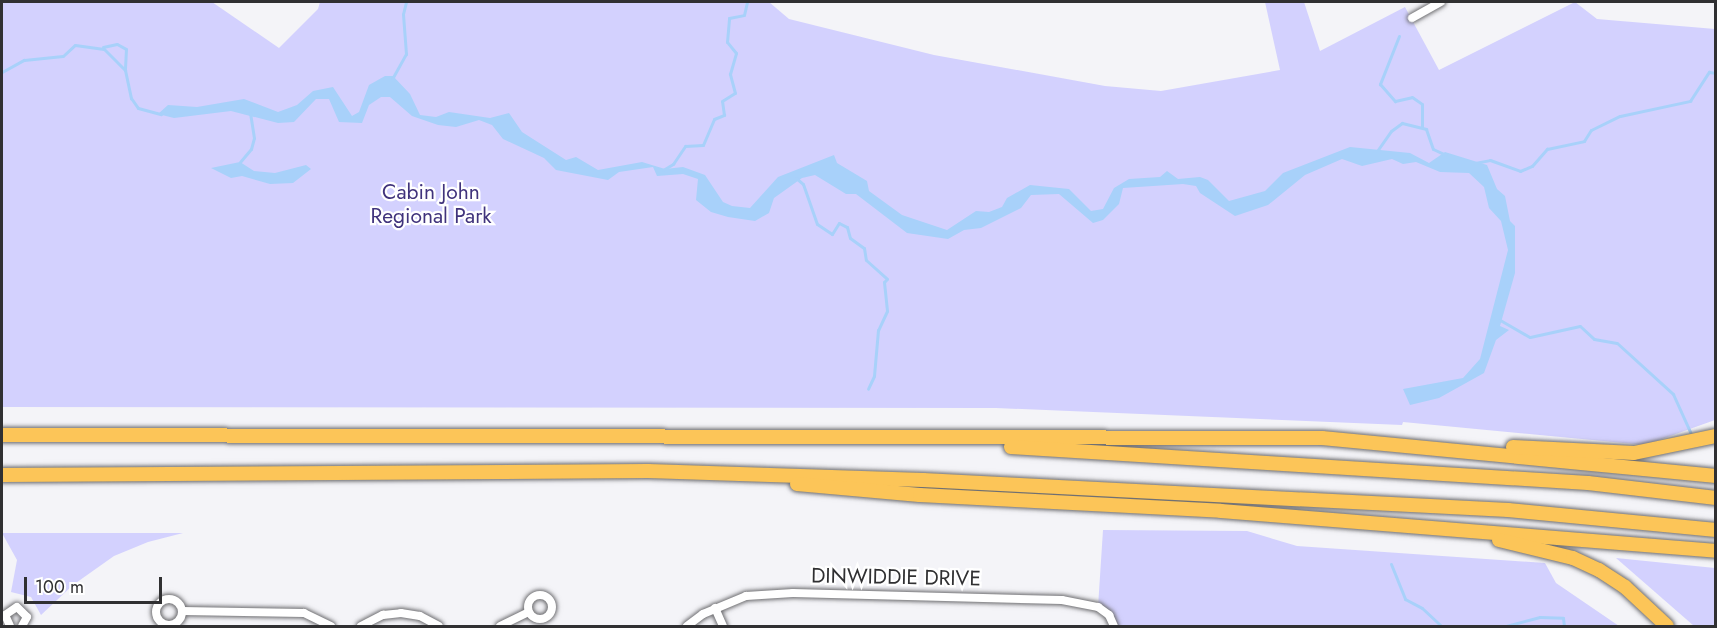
<!DOCTYPE html>
<html>
<head>
<meta charset="utf-8">
<style>
  body { margin:0 }
  #map { position:relative; width:1717px; height:628px; overflow:hidden; background:#f4f4f8; font-family:Jost,sans-serif }
  div>[style] { position:absolute }
  [style*='--x'] { left:calc(var(--x)*1px); top:calc(var(--y)*1px); width:calc(var(--w)*1px); rotate:calc(var(--a)*1deg) }
  .green>* { inset:0; background:#d3d1fe }
  .water>* { inset:0; background:#a8d1fa }
  .stream>* { height:3px; margin:-1.5px; padding:0 1.5px; transform-origin:1.5px; border-radius:1.5px; background:#a8d1fa }
  .roads { filter:drop-shadow(0 0 2px #6f6f72) drop-shadow(0 0 2px #6f6f72) }
  .street>* { height:8px; margin:-4px; padding:0 4px; transform-origin:4px; border-radius:4px; background:#fff }
  .street>.ring { margin:-4px; padding:0; box-sizing:content-box; background:none; border:8px solid #fff; border-radius:50% }
  .highway>* { height:14px; margin:-7px; padding:0 7px; transform-origin:7px; border-radius:7px; background:#fcc558 }
  span { translate:-50% -50%; white-space:nowrap; text-align:center; line-height:1.15; -webkit-text-stroke:4.5px #fff; paint-order:stroke }
  .park-label { font-size:21px; color:#40337c }
  .street-label { font-size:21px; color:#303032 }
  .frame { position:absolute; inset:0; border:3px solid #303032; pointer-events:none }
  .scale { position:absolute; left:24px; top:577px; width:138px; height:27px; box-sizing:border-box; border:3px solid #303032; border-top:0; padding-left:8px; font-size:18px; line-height:21px; white-space:nowrap; color:#303032; -webkit-text-stroke:4px #fff; paint-order:stroke }
</style>
</head>
<body>
<div id="map">
  <div class="green">
    <i style="clip-path:polygon(2px 2px,212px 2px,279px 48px,318px 9px,320px 2px,769px 2px,789px 19px,934px 55px,1105px 86px,1161px 91px,1280px 70px,1265px 2px,1304px 2px,1320px 51px,1405px 7px,1439px 70px,1575px 2px,1597px 19px,1715px 29px,1715px 420px,1645px 445px,1403px 422px,1402px 425px,996px 408px,2px 407px)"></i>
    <i style="clip-path:polygon(1103px 530px,1247px 531px,1297px 546px,1545px 563px,1556px 583px,1619px 626px,1114px 626px,1098px 607px)"></i>
    <i style="clip-path:polygon(2px 533px,183px 533px,148px 542px,114px 556px,73px 585px,41px 615px,31px 597px,11px 592px,17px 560px)"></i>
    <i style="clip-path:polygon(1616px 558px,1715px 568px,1715px 626px,1694px 626px)"></i>
  </div>
  <div class="water">
    <i style="clip-path:polygon(385px 76px,393px 76px,410px 94px,420px 115px,436px 117px,449px 112px,490px 118px,509px 113px,522px 132px,566px 160px,576px 157px,598px 170px,642px 162px,665px 169px,683px 167px,705px 175px,723px 202px,732px 206px,750px 208px,778px 177px,834px 155px,837px 163px,867px 181px,869px 191px,902px 215px,947px 230px,976px 211px,989px 212px,1002px 207px,1007px 198px,1030px 185px,1069px 189px,1091px 211px,1103px 209px,1114px 188px,1129px 179px,1160px 177px,1167px 171px,1178px 179px,1200px 177px,1208px 180px,1229px 201px,1265px 191px,1283px 173px,1350px 147px,1410px 153px,1429px 163px,1445px 152px,1487px 165px,1497px 189px,1505px 196px,1510px 221px,1515px 226px,1515px 273px,1500px 326px,1509px 330px,1496px 340px,1484px 373px,1439px 398px,1410px 405px,1403px 389px,1463px 378px,1480px 359px,1508px 250px,1501px 221px,1489px 208px,1484px 187px,1469px 173px,1440px 172px,1416px 162px,1403px 164px,1392px 159px,1362px 166px,1342px 159px,1305px 175px,1268px 205px,1235px 216px,1200px 193px,1196px 186px,1183px 184px,1123px 188px,1119px 204px,1103px 220px,1093px 223px,1059px 194px,1031px 195px,1021px 208px,981px 228px,964px 230px,948px 239px,907px 233px,856px 194px,846px 194px,815px 175px,802px 178px,774px 198px,769px 213px,755px 221px,728px 217px,711px 212px,696px 200px,698px 179px,683px 174px,657px 176px,653px 167px,619px 172px,608px 180px,556px 170px,544px 158px,503px 139px,492px 125px,479px 120px,456px 127px,438px 125px,412px 116px,390px 97px,381px 97px,369px 105px,362px 123px,339px 122px,329px 99px,316px 99px,294px 122px,278px 123px,231px 111px,174px 118px,158px 114px,168px 105px,197px 107px,244px 99px,278px 112px,297px 105px,313px 91px,333px 87px,352px 116px,359px 112px,369px 85px)"></i>
    <i style="clip-path:polygon(240px 162px,254px 171px,275px 173px,306px 165px,311px 169px,293px 183px,270px 184px,242px 176px,231px 178px,211px 168px)"></i>
  </div>
  <div class="stream">
    <i style="--x:1399;--y:36;--w:52;--a:111.6"></i>
    <i style="--x:1380;--y:84;--w:23;--a:49"></i>
    <i style="--x:1395;--y:101;--w:17;--a:-13"></i>
    <i style="--x:1412;--y:97;--w:12;--a:35"></i>
    <i style="--x:1422;--y:104;--w:23;--a:90"></i>
    <i style="--x:103;--y:47;--w:14;--a:-12"></i>
    <i style="--x:117;--y:44;--w:10;--a:29"></i>
    <i style="--x:126;--y:49;--w:21;--a:93"></i>
    <i style="--x:2;--y:72;--w:25;--a:-29"></i>
    <i style="--x:24;--y:60;--w:39;--a:-6"></i>
    <i style="--x:63;--y:56;--w:16;--a:-43"></i>
    <i style="--x:75;--y:45;--w:29;--a:8"></i>
    <i style="--x:104;--y:49;--w:30;--a:45"></i>
    <i style="--x:125;--y:70;--w:29;--a:78"></i>
    <i style="--x:131;--y:98;--w:12;--a:55"></i>
    <i style="--x:138;--y:108;--w:24;--a:15"></i>
    <i style="--x:392;--y:79;--w:29;--a:-61"></i>
    <i style="--x:406;--y:54;--w:40;--a:-94.3"></i>
    <i style="--x:403;--y:14;--w:12;--a:-76"></i>
    <i style="--x:1377;--y:151;--w:24;--a:-55"></i>
    <i style="--x:1391;--y:131;--w:14;--a:-36"></i>
    <i style="--x:1402;--y:123;--w:25;--a:14"></i>
    <i style="--x:1426;--y:129;--w:21;--a:71"></i>
    <i style="--x:1433;--y:149;--w:14;--a:25"></i>
    <i style="--x:240;--y:162;--w:17;--a:-50"></i>
    <i style="--x:251;--y:149;--w:11;--a:-75"></i>
    <i style="--x:254;--y:138;--w:26;--a:-99"></i>
    <i style="--x:1475;--y:163;--w:15;--a:-11"></i>
    <i style="--x:1490;--y:160;--w:32;--a:20"></i>
    <i style="--x:1520;--y:171;--w:13;--a:-23"></i>
    <i style="--x:1532;--y:166;--w:23;--a:-49"></i>
    <i style="--x:1547;--y:149;--w:38;--a:-12"></i>
    <i style="--x:1584;--y:141;--w:13;--a:-58"></i>
    <i style="--x:1591;--y:130;--w:32;--a:-26"></i>
    <i style="--x:1620;--y:116;--w:72;--a:-12.1"></i>
    <i style="--x:1690;--y:101;--w:35;--a:-57"></i>
    <i style="--x:1709;--y:72;--w:7;--a:8"></i>
    <i style="--x:663;--y:170;--w:12;--a:-31"></i>
    <i style="--x:673;--y:164;--w:22;--a:-56"></i>
    <i style="--x:685;--y:146;--w:18;--a:-3"></i>
    <i style="--x:703;--y:145;--w:28;--a:-67"></i>
    <i style="--x:714;--y:119;--w:11;--a:-22"></i>
    <i style="--x:724;--y:115;--w:14;--a:-98"></i>
    <i style="--x:722;--y:101;--w:15;--a:-32"></i>
    <i style="--x:735;--y:93;--w:20;--a:-105"></i>
    <i style="--x:730;--y:74;--w:22;--a:-74"></i>
    <i style="--x:736;--y:53;--w:14;--a:-129"></i>
    <i style="--x:727;--y:42;--w:24;--a:-85"></i>
    <i style="--x:729;--y:18;--w:15;--a:-11"></i>
    <i style="--x:744;--y:15;--w:13;--a:-77"></i>
    <i style="--x:796;--y:178;--w:9;--a:41"></i>
    <i style="--x:803;--y:184;--w:42;--a:70.7"></i>
    <i style="--x:817;--y:224;--w:18;--a:34"></i>
    <i style="--x:832;--y:234;--w:13;--a:-58"></i>
    <i style="--x:839;--y:223;--w:9;--a:27"></i>
    <i style="--x:847;--y:227;--w:11;--a:75"></i>
    <i style="--x:850;--y:238;--w:17;--a:36"></i>
    <i style="--x:864;--y:248;--w:12;--a:81"></i>
    <i style="--x:866;--y:260;--w:28;--a:42"></i>
    <i style="--x:887;--y:279;--w:4;--a:135"></i>
    <i style="--x:884;--y:282;--w:29;--a:84"></i>
    <i style="--x:887;--y:311;--w:21;--a:115"></i>
    <i style="--x:878;--y:330;--w:46;--a:95"></i>
    <i style="--x:874;--y:376;--w:14;--a:115"></i>
    <i style="--x:1500;--y:320;--w:34;--a:30"></i>
    <i style="--x:1530;--y:337;--w:51;--a:-12.4"></i>
    <i style="--x:1580;--y:326;--w:19;--a:43"></i>
    <i style="--x:1594;--y:339;--w:23;--a:10"></i>
    <i style="--x:1617;--y:343;--w:76;--a:42.3"></i>
    <i style="--x:1673;--y:394;--w:46;--a:65.7"></i>
    <i style="--x:1391;--y:564;--w:38;--a:68"></i>
    <i style="--x:1405;--y:599;--w:19;--a:28"></i>
    <i style="--x:1422;--y:608;--w:26;--a:43"></i>
    <i style="--x:1506;--y:626;--w:35;--a:-15"></i>
    <i style="--x:1540;--y:617;--w:23;--a:2"></i>
    <i style="--x:1563;--y:618;--w:8;--a:83"></i>
  </div>
  <div class="roads">
    <div class="street">
      <i style="--x:1412;--y:18;--w:33;--a:-29"></i>
      <i class="ring" style="left:528px;top:595px;width:16px;height:16px"></i>
      <i class="ring" style="left:156px;top:599px;width:18px;height:18px"></i>
      <i style="--x:715;--y:608;--w:20;--a:66"></i>
      <i style="--x:182;--y:611;--w:122;--a:0.9"></i>
      <i style="--x:304;--y:613;--w:30;--a:26"></i>
      <i style="--x:10;--y:626;--w:12;--a:-114"></i>
      <i style="--x:5;--y:615;--w:14;--a:-34"></i>
      <i style="--x:17;--y:607;--w:14;--a:45"></i>
      <i style="--x:27;--y:617;--w:10;--a:119"></i>
      <i style="--x:361;--y:626;--w:25;--a:-27"></i>
      <i style="--x:383;--y:615;--w:18;--a:-6"></i>
      <i style="--x:401;--y:613;--w:19;--a:9"></i>
      <i style="--x:420;--y:616;--w:21;--a:28"></i>
      <i style="--x:500;--y:626;--w:32;--a:-26"></i>
      <i style="--x:687;--y:626;--w:20;--a:-37"></i>
      <i style="--x:703;--y:614;--w:47;--a:-22.7"></i>
      <i style="--x:746;--y:596;--w:47;--a:-3.7"></i>
      <i style="--x:793;--y:593;--w:269;--a:1.5"></i>
      <i style="--x:1062;--y:600;--w:37;--a:11"></i>
      <i style="--x:1098;--y:607;--w:14;--a:36"></i>
      <i style="--x:1109;--y:615;--w:12;--a:66"></i>
    </div>
    <div class="highway">
      <i style="--x:2;--y:435;--w:1320;--a:0.13"></i>
      <i style="--x:1322;--y:438;--w:396;--a:5.5"></i>
      <i style="--x:1011;--y:447;--w:578;--a:3.57"></i>
      <i style="--x:1588;--y:483;--w:129;--a:6.7"></i>
      <i style="--x:1513;--y:447;--w:121;--a:2.8"></i>
      <i style="--x:1634;--y:453;--w:84;--a:-11.7"></i>
      <i style="--x:2;--y:475;--w:646;--a:-0.35"></i>
      <i style="--x:648;--y:471;--w:275;--a:1.9"></i>
      <i style="--x:923;--y:480;--w:586;--a:2.94"></i>
      <i style="--x:1508;--y:510;--w:209;--a:5.5"></i>
      <i style="--x:797;--y:484;--w:123;--a:5.1"></i>
      <i style="--x:920;--y:495;--w:301;--a:3"></i>
      <i style="--x:1221;--y:511;--w:497;--a:4.6"></i>
      <i style="--x:1499;--y:540;--w:76;--a:13.7"></i>
      <i style="--x:1573;--y:558;--w:29;--a:25"></i>
      <i style="--x:1599;--y:570;--w:31;--a:33"></i>
      <i style="--x:1625;--y:587;--w:57;--a:42.9"></i>
    </div>
  </div>
  <div class="park-label">
    <span style="left:431px;top:204px">Cabin John<br>Regional Park</span>
  </div>
  <div class="street-label">
    <span style="left:896px;top:577px;rotate:1deg">DINWIDDIE DRIVE</span>
  </div>
  <div class="frame"></div>
  <div class="scale">100 m</div>
</div>
</body>
</html>
